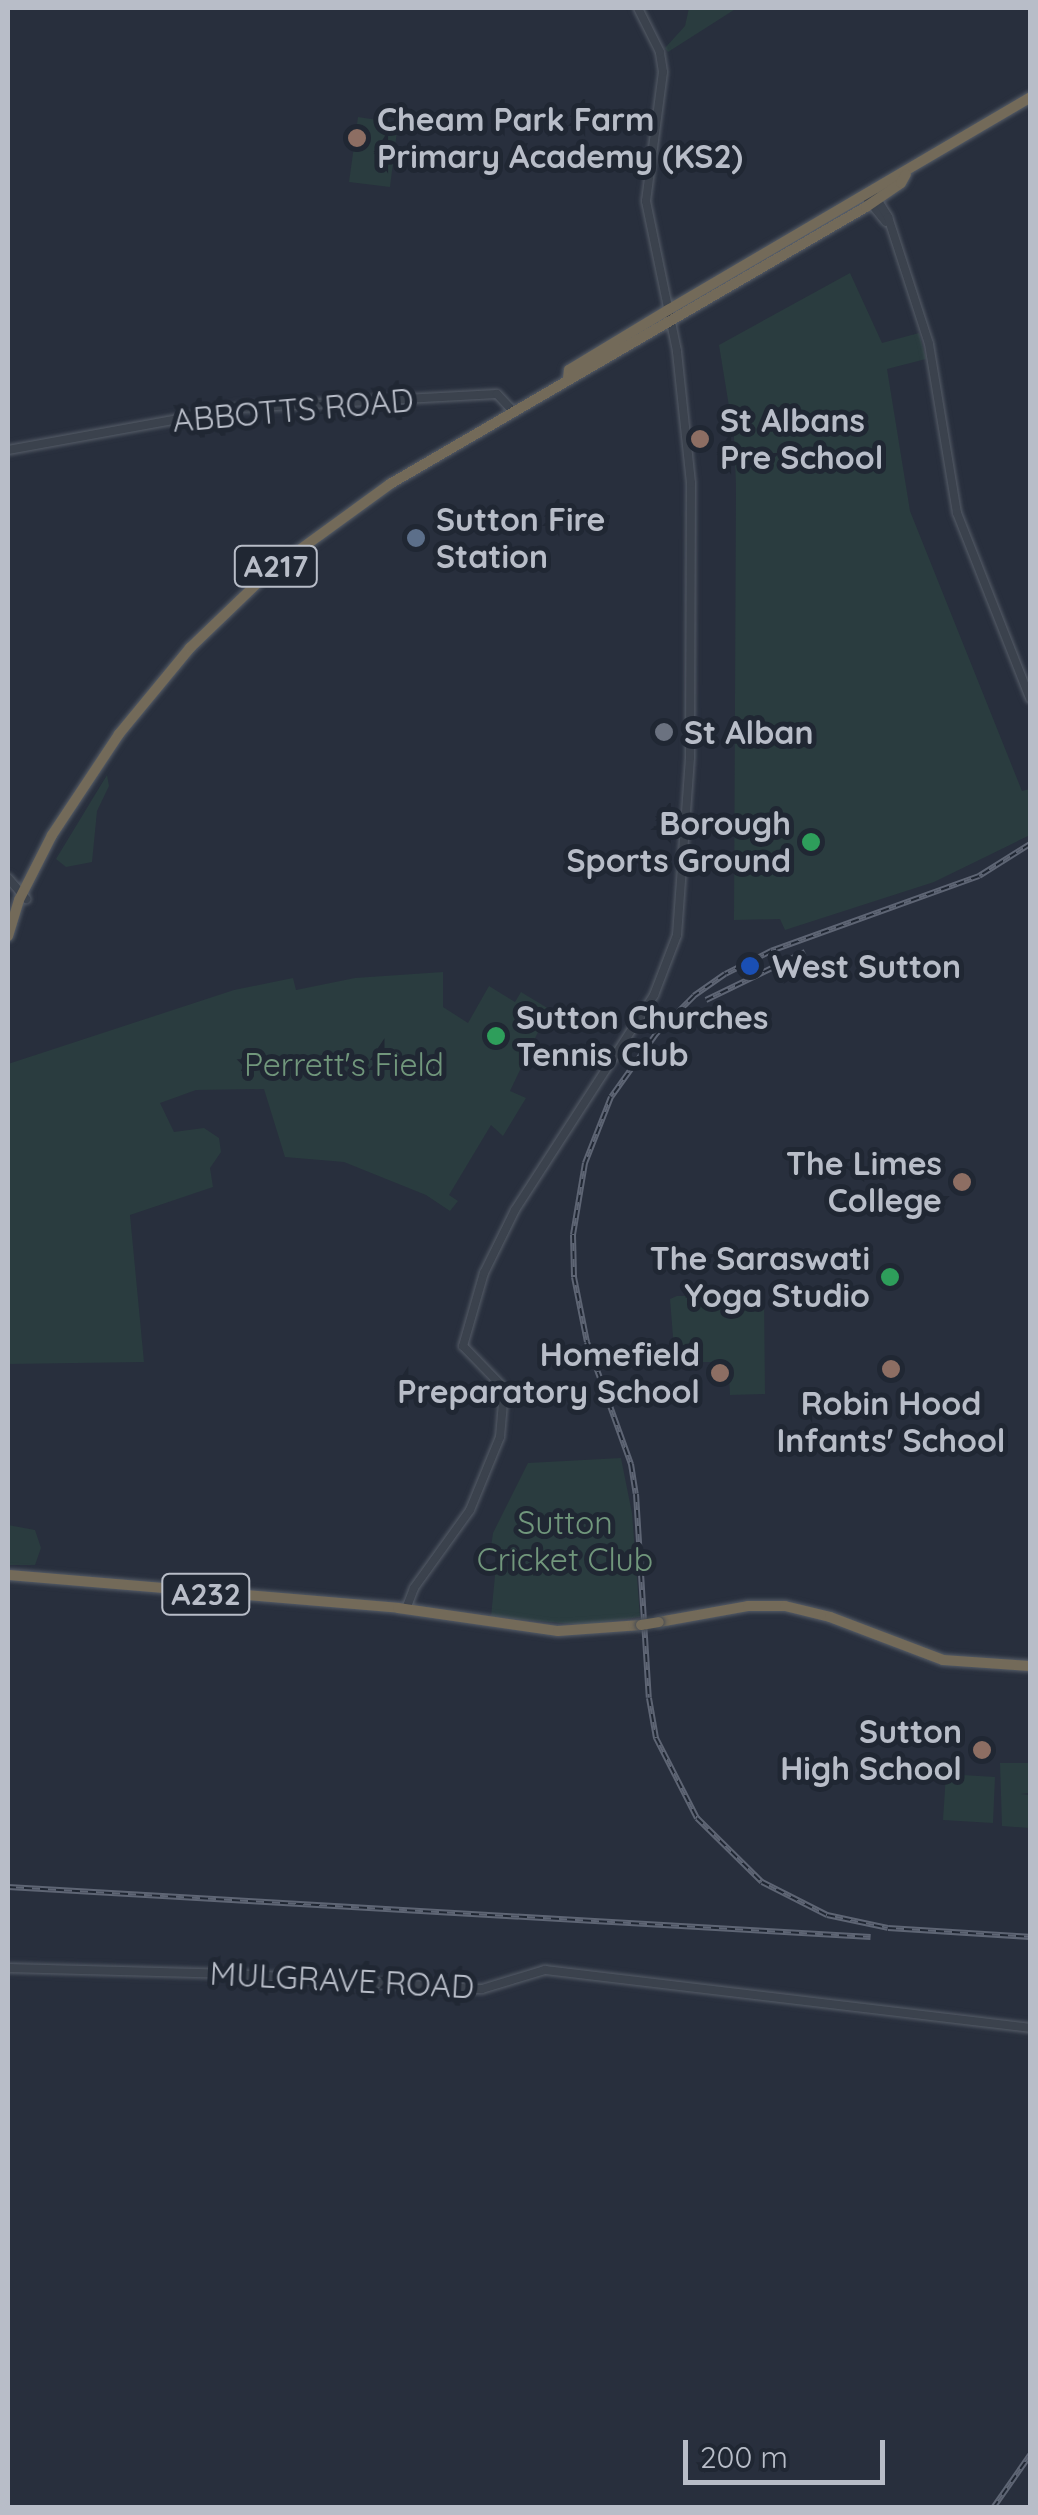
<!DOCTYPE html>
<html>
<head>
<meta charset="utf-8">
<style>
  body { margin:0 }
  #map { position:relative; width:1038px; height:2515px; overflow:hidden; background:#282f3d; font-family:Quicksand,sans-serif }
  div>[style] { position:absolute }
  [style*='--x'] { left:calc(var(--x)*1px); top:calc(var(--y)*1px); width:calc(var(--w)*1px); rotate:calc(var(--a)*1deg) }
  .green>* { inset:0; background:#2a3c3f }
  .roads { filter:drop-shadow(0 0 2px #565d68) drop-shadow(0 0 2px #565d68) }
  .minor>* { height:8px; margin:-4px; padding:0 4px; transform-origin:4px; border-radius:4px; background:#3b424d }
  .highway>* { height:10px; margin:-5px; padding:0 5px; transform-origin:5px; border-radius:5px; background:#736a59 }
  .rail>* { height:6px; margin-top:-3px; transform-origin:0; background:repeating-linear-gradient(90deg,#202733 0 8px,#5e6574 0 16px); box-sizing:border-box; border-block:2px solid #5e6574 }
  .bridges { filter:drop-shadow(0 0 2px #434a55) drop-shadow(0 0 2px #434a55) }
  .highway-bridge>* { height:10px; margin:-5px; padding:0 5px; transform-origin:5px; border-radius:5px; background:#736a59 }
  .dots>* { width:28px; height:28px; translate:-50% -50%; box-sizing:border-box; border:5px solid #202733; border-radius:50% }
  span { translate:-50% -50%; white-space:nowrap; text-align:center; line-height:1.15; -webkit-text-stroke:10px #202733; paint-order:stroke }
  .shield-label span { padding:2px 8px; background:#202733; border:2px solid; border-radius:8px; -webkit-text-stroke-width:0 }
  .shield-label { font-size:30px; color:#b8bdc8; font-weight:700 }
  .poi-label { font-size:32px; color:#b8bdc8; font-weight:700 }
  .left { translate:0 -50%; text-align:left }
  .right { translate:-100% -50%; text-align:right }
  .street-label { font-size:32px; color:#b8bdc8 }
  .park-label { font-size:32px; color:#71977c }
  .frame { position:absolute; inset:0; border:10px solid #b8bdc8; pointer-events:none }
  .scale { position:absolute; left:683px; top:2440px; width:202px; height:45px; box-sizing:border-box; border:5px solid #b8bdc8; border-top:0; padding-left:12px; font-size:30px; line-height:35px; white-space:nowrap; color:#b8bdc8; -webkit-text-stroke:8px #202733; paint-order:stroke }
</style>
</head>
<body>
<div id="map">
  <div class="green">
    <i style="clip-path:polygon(689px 8px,737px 8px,668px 52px,665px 48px,685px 26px)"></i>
    <i style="clip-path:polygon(358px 117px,398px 123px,390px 187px,349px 182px)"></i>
    <i style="clip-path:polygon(850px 273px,882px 343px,919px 333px,926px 359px,887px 369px,910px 511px,1022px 791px,1030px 789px,1030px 835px,934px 882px,785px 930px,780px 919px,734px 920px,736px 485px,734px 437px,719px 345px)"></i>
    <i style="clip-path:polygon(107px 775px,109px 786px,97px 811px,92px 862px,66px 867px,56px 859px)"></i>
    <i style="clip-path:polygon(443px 972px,443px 1007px,468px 1023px,489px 986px,515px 1002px,521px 992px,549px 1009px,510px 1091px,526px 1098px,503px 1136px,491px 1125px,449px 1195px,458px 1201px,450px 1211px,426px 1195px,344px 1162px,285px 1157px,264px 1089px,196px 1090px,160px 1103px,174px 1132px,204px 1128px,219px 1138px,221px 1152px,210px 1168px,213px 1187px,130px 1215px,144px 1362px,8px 1364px,8px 1064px,234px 990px,293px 978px,296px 990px,355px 978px)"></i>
    <i style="clip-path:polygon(677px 1296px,764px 1296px,765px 1394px,730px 1395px,729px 1374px,716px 1373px,715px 1362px,675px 1362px,670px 1299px)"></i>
    <i style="clip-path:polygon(621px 1458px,632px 1513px,640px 1617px,584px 1625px,491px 1617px,497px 1555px,490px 1554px,493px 1533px,528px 1463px)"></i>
    <i style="clip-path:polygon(8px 1525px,35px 1530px,41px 1548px,35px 1565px,8px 1565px)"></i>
    <i style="clip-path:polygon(1000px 1763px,1030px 1763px,1030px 1793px,1020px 1794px,1030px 1795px,1030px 1828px,1002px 1826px)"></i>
    <i style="clip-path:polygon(946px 1774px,995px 1777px,993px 1823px,943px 1820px)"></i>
  </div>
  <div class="roads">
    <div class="minor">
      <i style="--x:865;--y:196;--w:33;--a:51"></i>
      <i style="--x:875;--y:196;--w:25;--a:58"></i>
      <i style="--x:888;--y:217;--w:133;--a:72.1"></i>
      <i style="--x:929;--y:344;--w:171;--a:80.6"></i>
      <i style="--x:957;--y:513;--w:199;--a:68.5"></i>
      <i style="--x:8;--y:450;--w:235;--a:-10.3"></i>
      <i style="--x:239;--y:408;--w:258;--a:-3.1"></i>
      <i style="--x:497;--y:394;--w:23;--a:47"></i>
      <i style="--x:8;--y:878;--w:28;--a:49"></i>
      <i style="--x:406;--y:1609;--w:22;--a:-69"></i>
      <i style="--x:414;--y:1588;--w:96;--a:-54.3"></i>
      <i style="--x:470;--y:1510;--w:79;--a:-67.7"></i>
      <i style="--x:500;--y:1437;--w:33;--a:-85"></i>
      <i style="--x:503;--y:1404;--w:20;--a:-99"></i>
      <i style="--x:500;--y:1384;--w:53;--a:-134.2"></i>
      <i style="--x:463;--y:1346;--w:76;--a:-74"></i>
      <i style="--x:484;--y:1273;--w:70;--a:-63.8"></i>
      <i style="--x:515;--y:1210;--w:256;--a:-57.1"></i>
      <i style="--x:654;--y:995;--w:64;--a:-69"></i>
      <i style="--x:677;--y:935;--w:178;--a:-85.8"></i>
      <i style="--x:690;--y:757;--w:274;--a:-89.8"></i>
      <i style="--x:691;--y:483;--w:133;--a:-96.1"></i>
      <i style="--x:677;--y:351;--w:153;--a:-101.7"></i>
      <i style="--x:646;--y:201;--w:130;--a:-82.5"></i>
      <i style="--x:663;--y:72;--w:20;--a:-99"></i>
      <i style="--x:660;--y:52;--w:49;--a:-116.6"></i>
      <i style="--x:8;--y:1968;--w:226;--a:1.5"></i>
      <i style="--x:234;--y:1974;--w:248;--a:3.5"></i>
      <i style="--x:482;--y:1989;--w:66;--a:-16.8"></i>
      <i style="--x:545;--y:1970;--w:488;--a:6.8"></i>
    </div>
    <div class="highway">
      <i style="--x:568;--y:378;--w:8;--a:-83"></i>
      <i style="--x:569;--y:370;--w:116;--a:-31.2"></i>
      <i style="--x:668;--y:310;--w:420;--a:-30.4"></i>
      <i style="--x:8;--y:936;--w:38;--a:-73"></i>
      <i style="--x:19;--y:900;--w:73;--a:-63.1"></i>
      <i style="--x:52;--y:835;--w:121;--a:-56.4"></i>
      <i style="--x:119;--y:734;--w:112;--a:-50.5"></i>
      <i style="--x:190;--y:648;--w:110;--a:-43.9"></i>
      <i style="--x:269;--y:572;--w:150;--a:-36"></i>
      <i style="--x:390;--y:484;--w:551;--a:-30.2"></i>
      <i style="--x:866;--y:207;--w:42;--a:-34.4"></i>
      <i style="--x:901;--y:183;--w:10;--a:-61"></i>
      <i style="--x:8;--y:1575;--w:391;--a:4.8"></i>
      <i style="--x:398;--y:1608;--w:162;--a:8.2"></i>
      <i style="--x:558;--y:1631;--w:83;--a:-4.1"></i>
      <i style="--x:659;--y:1622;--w:90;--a:-10.2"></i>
      <i style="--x:748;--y:1606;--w:37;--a:0"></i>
      <i style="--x:785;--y:1606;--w:46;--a:13.7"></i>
      <i style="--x:830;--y:1617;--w:121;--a:20.8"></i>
      <i style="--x:943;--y:1660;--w:87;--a:3.9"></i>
    </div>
  </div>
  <div class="rail">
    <i style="--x:1030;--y:844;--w:60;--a:147.9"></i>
    <i style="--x:979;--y:876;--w:221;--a:160.2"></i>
    <i style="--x:771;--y:951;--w:51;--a:153.4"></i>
    <i style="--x:725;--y:974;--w:38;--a:145"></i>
    <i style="--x:694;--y:996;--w:54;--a:135"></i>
    <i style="--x:656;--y:1034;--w:77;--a:125.5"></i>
    <i style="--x:611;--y:1097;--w:71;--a:111.5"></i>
    <i style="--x:585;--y:1163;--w:73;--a:99.5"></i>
    <i style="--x:573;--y:1235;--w:42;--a:88.6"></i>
    <i style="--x:574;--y:1277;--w:66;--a:78.7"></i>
    <i style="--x:587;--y:1342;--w:130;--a:70.2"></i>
    <i style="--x:631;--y:1464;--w:30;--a:81"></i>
    <i style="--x:636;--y:1494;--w:204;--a:86.4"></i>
    <i style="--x:649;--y:1698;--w:41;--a:80.1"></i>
    <i style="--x:656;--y:1738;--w:90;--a:62.9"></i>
    <i style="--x:697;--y:1818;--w:91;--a:44.6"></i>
    <i style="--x:762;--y:1882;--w:73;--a:26.9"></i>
    <i style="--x:827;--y:1915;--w:62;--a:12"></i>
    <i style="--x:888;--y:1928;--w:142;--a:3.6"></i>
    <i style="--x:706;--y:1000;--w:110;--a:-25.9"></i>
    <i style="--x:8;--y:1887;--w:864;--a:3.32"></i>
    <i style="--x:993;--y:2508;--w:65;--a:-55.1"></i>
  </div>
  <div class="bridges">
    <div class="highway-bridge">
      <i style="--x:641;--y:1625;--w:18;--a:-9"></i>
    </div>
  </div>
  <div class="dots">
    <i style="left:357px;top:138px;background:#8d6e63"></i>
    <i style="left:700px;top:439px;background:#8d6e63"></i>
    <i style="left:416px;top:538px;background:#5c6f8a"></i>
    <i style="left:664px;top:732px;background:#6b7280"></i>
    <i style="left:811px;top:842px;background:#2e9e5b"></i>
    <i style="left:750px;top:966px;background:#1a4fb4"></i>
    <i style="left:496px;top:1036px;background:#2e9e5b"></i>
    <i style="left:962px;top:1182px;background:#8d6e63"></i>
    <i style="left:890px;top:1277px;background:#2e9e5b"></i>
    <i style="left:891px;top:1369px;background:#8d6e63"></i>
    <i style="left:720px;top:1373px;background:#8d6e63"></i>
    <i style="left:982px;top:1750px;background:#8d6e63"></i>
  </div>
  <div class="shield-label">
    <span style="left:276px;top:566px">A217</span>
    <span style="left:206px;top:1594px">A232</span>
  </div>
  <div class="poi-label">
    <span class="left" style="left:377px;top:138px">Cheam Park Farm<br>Primary Academy (KS2)</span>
    <span class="left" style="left:720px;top:439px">St Albans<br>Pre School</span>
    <span class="left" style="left:436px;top:538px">Sutton Fire<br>Station</span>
    <span class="left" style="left:684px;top:732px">St Alban</span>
    <span class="right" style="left:791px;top:842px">Borough<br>Sports Ground</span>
    <span class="left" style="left:772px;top:966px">West Sutton</span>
    <span class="left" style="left:516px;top:1036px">Sutton Churches<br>Tennis Club</span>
    <span class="right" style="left:942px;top:1182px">The Limes<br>College</span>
    <span class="right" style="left:870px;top:1277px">The Saraswati<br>Yoga Studio</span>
    <span class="right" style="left:700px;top:1373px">Homefield<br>Preparatory School</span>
    <span style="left:891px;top:1422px">Robin Hood<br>Infants' School</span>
    <span class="right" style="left:962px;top:1750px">Sutton<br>High School</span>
  </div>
  <div class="street-label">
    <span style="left:293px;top:410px;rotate:-5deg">ABBOTTS ROAD</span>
    <span style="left:342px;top:1980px;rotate:3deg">MULGRAVE ROAD</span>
  </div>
  <div class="park-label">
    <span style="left:344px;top:1064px">Perrett's Field</span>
    <span style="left:565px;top:1541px">Sutton<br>Cricket Club</span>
  </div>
  <div class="frame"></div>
  <div class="scale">200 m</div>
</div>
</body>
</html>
